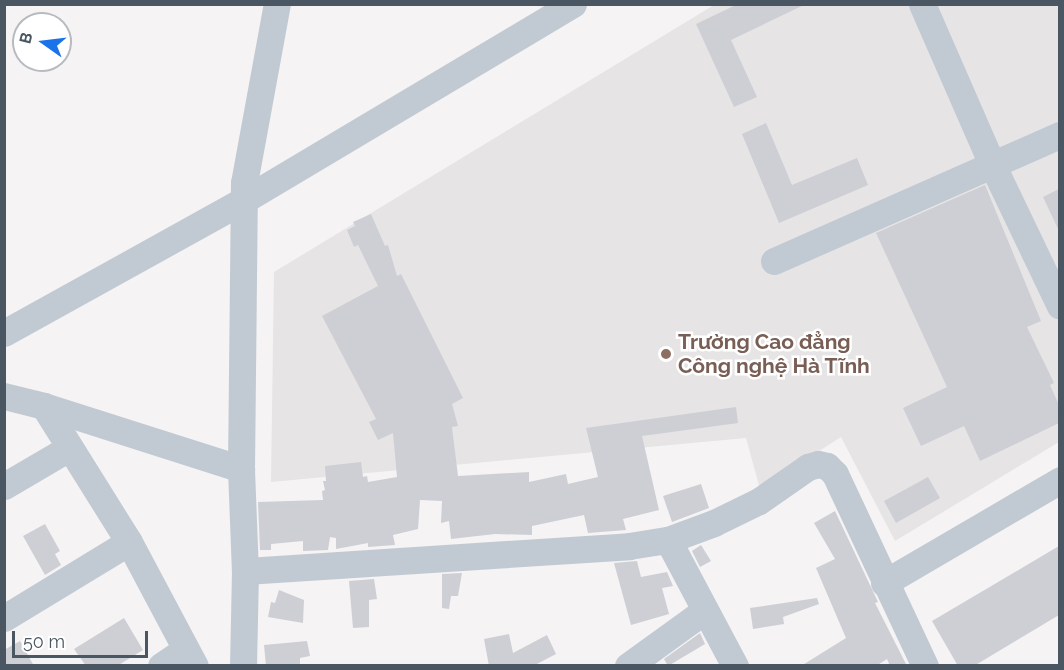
<!DOCTYPE html>
<html>
<head>
<meta charset="utf-8">
<style>
  body { margin:0 }
  #map { position:relative; width:1064px; height:670px; overflow:hidden; background:#f5f3f3; font-family:Raleway,sans-serif }
  div>[style] { position:absolute }
  [style*='--x'] { left:calc(var(--x)*1px); top:calc(var(--y)*1px); width:calc(var(--w)*1px); rotate:calc(var(--a)*1deg) }
  .education>* { inset:0; background:#e6e4e5 }
  .building>* { inset:0; background:#cdcfd5 }
  .minor>* { height:27px; margin:-13.5px; padding:0 13.5px; transform-origin:13.5px; border-radius:13.5px; background:#c1cad2 }
  .dots>* { width:16px; height:16px; translate:-50% -50%; box-sizing:border-box; border:3px solid #fff; border-radius:50% }
  span { translate:-50% -50%; white-space:nowrap; text-align:center; line-height:1.15; -webkit-text-stroke:5px #fff; paint-order:stroke }
  .education-label { font-size:21px; color:#785e54; font-weight:700 }
  .left { translate:0 -50%; text-align:left }
  .frame { position:absolute; inset:0; border:6px solid #4a5661; pointer-events:none }
  .north { position:absolute; left:12px; top:12px; width:60px; height:60px; box-sizing:border-box; background:#fff; border:2px solid #b7bbc0; border-radius:50%; rotate:284deg; font-size:16px; font-weight:700; line-height:24px; text-align:center; color:#4a5661 }
  .north::after { content:''; display:block; margin:auto; width:21px; height:27px; background:#1a73e8; clip-path:polygon(50% 0,100% 100%,50% 72%,0 100%) }
  .scale { position:absolute; left:12px; top:631px; width:136px; height:27px; box-sizing:border-box; border:3px solid #4a5661; border-top:0; padding-left:8px; font-size:18px; line-height:21px; white-space:nowrap; color:#4a5661; -webkit-text-stroke:4px #fff; paint-order:stroke }
</style>
</head>
<body>
<div id="map">
  <div class="education">
    <i style="clip-path:polygon(714px 5px,1059px 5px,1059px 442px,895px 541px,841px 437px,760px 489px,746px 438px,271px 482px,274px 272px)"></i>
  </div>
  <div class="building">
    <i style="clip-path:polygon(738px 4px,806px 4px,731px 40px,757px 97px,734px 107px,696px 24px)"></i>
    <i style="clip-path:polygon(766px 123px,792px 185px,857px 158px,868px 185px,779px 223px,742px 134px)"></i>
    <i style="clip-path:polygon(985px 185px,1041px 321px,1027px 327px,1054px 383px,1050px 385px,1059px 405px,1059px 423px,980px 461px,964px 426px,921px 446px,903px 408px,947px 387px,876px 233px)"></i>
    <i style="clip-path:polygon(1059px 189px,1059px 231px,1043px 197px)"></i>
    <i style="clip-path:polygon(371px 214px,385px 246px,388px 245px,397px 276px,401px 274px,463px 398px,452px 404px,458px 426px,452px 427px,458px 476px,529px 472px,529px 482px,566px 474px,568px 484px,598px 477px,586px 428px,736px 407px,738px 423px,642px 436px,659px 510px,623px 519px,626px 530px,588px 533px,584px 515px,532px 526px,532px 535px,495px 534px,451px 539px,449px 521px,441px 523px,442px 501px,420px 500px,418px 529px,393px 535px,395px 545px,368px 547px,368px 543px,336px 549px,336px 538px,330px 537px,328px 550px,303px 551px,303px 541px,271px 544px,271px 550px,260px 550px,258px 502px,323px 500px,322px 491px,325px 490px,323px 481px,326px 481px,325px 466px,361px 462px,363px 477px,367px 476px,368px 482px,397px 477px,393px 433px,378px 440px,369px 422px,376px 419px,322px 316px,378px 286px,358px 245px,354px 247px,347px 230px,355px 226px,353px 222px)"></i>
    <i style="clip-path:polygon(928px 477px,940px 498px,896px 523px,884px 501px)"></i>
    <i style="clip-path:polygon(701px 484px,709px 508px,672px 522px,663px 496px)"></i>
    <i style="clip-path:polygon(835px 511px,878px 602px,875px 603px,907px 666px,890px 666px,887px 659px,876px 666px,801px 666px,846px 638px,816px 568px,835px 559px,814px 523px)"></i>
    <i style="clip-path:polygon(45px 524px,60px 551px,55px 554px,61px 565px,45px 575px,23px 536px)"></i>
    <i style="clip-path:polygon(701px 545px,711px 561px,700px 567px,692px 551px)"></i>
    <i style="clip-path:polygon(1059px 546px,1059px 615px,974px 666px,958px 666px,932px 621px)"></i>
    <i style="clip-path:polygon(637px 561px,641px 577px,667px 572px,673px 586px,662px 588px,669px 614px,631px 625px,614px 563px)"></i>
    <i style="clip-path:polygon(462px 573px,458px 596px,451px 596px,449px 609px,442px 608px,442px 574px)"></i>
    <i style="clip-path:polygon(374px 579px,377px 599px,369px 600px,369px 627px,353px 628px,349px 581px)"></i>
    <i style="clip-path:polygon(279px 590px,304px 600px,303px 623px,268px 617px,271px 602px,275px 603px)"></i>
    <i style="clip-path:polygon(817px 598px,819px 604px,783px 617px,784px 624px,753px 629px,750px 608px)"></i>
    <i style="clip-path:polygon(124px 618px,143px 650px,117px 666px,86px 666px,74px 649px)"></i>
    <i style="clip-path:polygon(700px 633px,705px 644px,668px 666px,664px 659px)"></i>
    <i style="clip-path:polygon(509px 634px,513px 653px,547px 635px,556px 654px,533px 666px,489px 666px,484px 639px)"></i>
    <i style="clip-path:polygon(20px 641px,34px 666px,4px 666px,4px 650px)"></i>
    <i style="clip-path:polygon(307px 641px,310px 656px,300px 658px,300px 666px,266px 666px,264px 645px)"></i>
  </div>
  <div class="minor">
    <i style="--x:922;--y:4;--w:175;--a:66.4"></i>
    <i style="--x:992;--y:164;--w:157;--a:64.4"></i>
    <i style="--x:774;--y:261;--w:313;--a:-23.8"></i>
    <i style="--x:4;--y:333;--w:274;--a:-29"></i>
    <i style="--x:244;--y:200;--w:383;--a:-30.8"></i>
    <i style="--x:4;--y:396;--w:41;--a:14"></i>
    <i style="--x:44;--y:406;--w:207;--a:17.7"></i>
    <i style="--x:241;--y:469;--w:102;--a:87.8"></i>
    <i style="--x:245;--y:571;--w:95;--a:91.2"></i>
    <i style="--x:44;--y:406;--w:160;--a:58"></i>
    <i style="--x:129;--y:542;--w:140;--a:62"></i>
    <i style="--x:241;--y:469;--w:286;--a:-89.4"></i>
    <i style="--x:244;--y:183;--w:182;--a:-79.6"></i>
    <i style="--x:4;--y:486;--w:75;--a:-30.3"></i>
    <i style="--x:668;--y:540;--w:143;--a:62"></i>
    <i style="--x:245;--y:571;--w:385;--a:-3.7"></i>
    <i style="--x:629;--y:546;--w:39;--a:-9"></i>
    <i style="--x:668;--y:540;--w:49;--a:-20.3"></i>
    <i style="--x:714;--y:523;--w:50;--a:-26.1"></i>
    <i style="--x:759;--y:501;--w:60;--a:-34.8"></i>
    <i style="--x:808;--y:467;--w:10;--a:-17"></i>
    <i style="--x:818;--y:464;--w:9;--a:13"></i>
    <i style="--x:827;--y:466;--w:11;--a:45"></i>
    <i style="--x:835;--y:474;--w:212;--a:64.9"></i>
    <i style="--x:884;--y:583;--w:204;--a:-30.3"></i>
    <i style="--x:4;--y:618;--w:146;--a:-31.3"></i>
    <i style="--x:161;--y:666;--w:29;--a:-34"></i>
    <i style="--x:628;--y:666;--w:94;--a:-35.9"></i>
  </div>
  <div class="dots">
    <i style="left:666px;top:354px;background:#8d6e63"></i>
  </div>
  <div class="education-label">
    <span class="left" style="left:678px;top:354px">Trường Cao đẳng<br>Công nghệ Hà Tĩnh</span>
  </div>
  <div class="frame"></div>
  <div class="north">B</div>
  <div class="scale">50 m</div>
</div>
</body>
</html>
